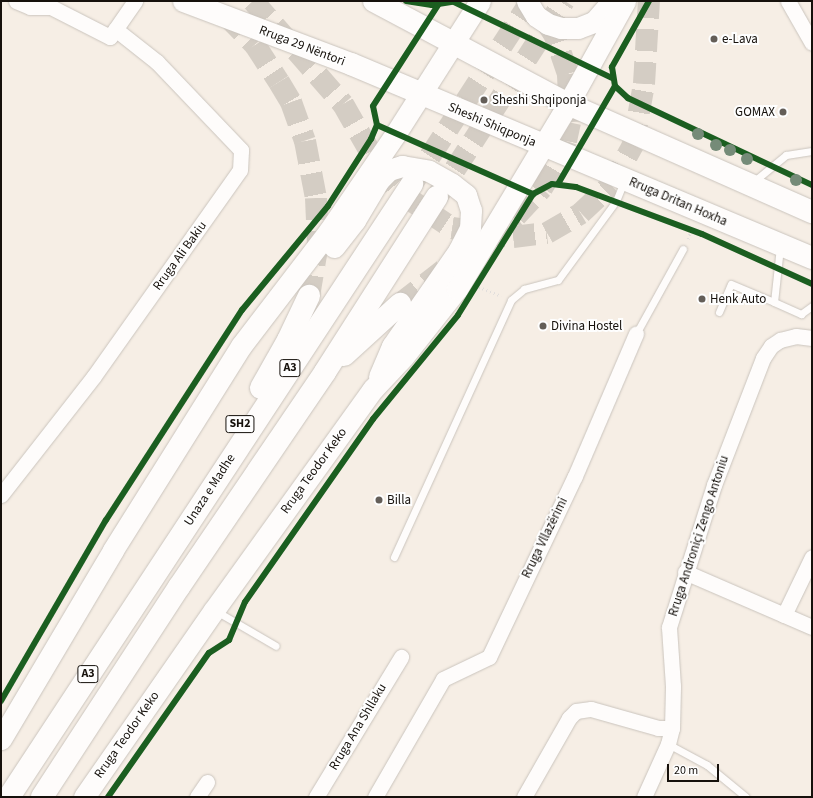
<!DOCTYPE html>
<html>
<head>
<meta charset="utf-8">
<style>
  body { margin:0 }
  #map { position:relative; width:813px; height:798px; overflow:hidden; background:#f6eee5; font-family:"Source Sans 3",sans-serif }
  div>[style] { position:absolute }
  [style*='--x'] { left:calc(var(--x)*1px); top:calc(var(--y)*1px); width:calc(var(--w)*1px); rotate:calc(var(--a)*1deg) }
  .highway-tunnel>* { height:22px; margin-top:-11px; transform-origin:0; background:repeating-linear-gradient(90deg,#d4cdc4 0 22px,transparent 0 33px) }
  .path>* { height:2.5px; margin-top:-1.25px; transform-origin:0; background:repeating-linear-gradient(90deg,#e1dedc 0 1px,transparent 0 4px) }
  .roads { filter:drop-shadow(0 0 1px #cac4bd) drop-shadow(0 0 1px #cac4bd) }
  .lane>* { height:7px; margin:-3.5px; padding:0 3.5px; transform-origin:3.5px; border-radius:3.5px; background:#fefcfb }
  .street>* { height:15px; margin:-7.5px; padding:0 7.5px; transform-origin:7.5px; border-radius:7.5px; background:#fefcfb }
  .secondary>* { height:21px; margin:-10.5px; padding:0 10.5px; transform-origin:10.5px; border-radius:10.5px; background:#fefcfb }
  .primary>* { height:22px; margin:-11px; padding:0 11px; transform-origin:11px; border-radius:11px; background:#fefcfb }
  .highway>* { height:22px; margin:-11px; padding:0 11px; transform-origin:11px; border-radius:11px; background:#fefcfb }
  .cycleway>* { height:6px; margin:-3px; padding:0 3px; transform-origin:3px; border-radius:3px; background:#1b5e20 }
  .trees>* { width:12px; height:12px; margin:-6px; border-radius:50%; background:#758b78 }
  .dots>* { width:11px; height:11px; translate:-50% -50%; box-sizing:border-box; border:2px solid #fefefe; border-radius:50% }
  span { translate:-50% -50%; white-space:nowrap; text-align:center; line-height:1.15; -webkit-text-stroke:4px #fefefe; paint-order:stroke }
  .shield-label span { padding:1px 3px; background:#fefefe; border:1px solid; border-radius:3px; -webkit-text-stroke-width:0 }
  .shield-label { font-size:12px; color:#16110c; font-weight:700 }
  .poi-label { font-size:13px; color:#16110c }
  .left { translate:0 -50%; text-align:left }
  .right { translate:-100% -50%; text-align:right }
  .street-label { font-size:13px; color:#16110c }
  .frame { position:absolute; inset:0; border:2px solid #16110c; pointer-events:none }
  .scale { position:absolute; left:667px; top:764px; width:52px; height:18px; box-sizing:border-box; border:2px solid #16110c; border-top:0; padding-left:5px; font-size:12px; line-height:14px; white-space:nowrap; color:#16110c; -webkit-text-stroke:3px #fefefe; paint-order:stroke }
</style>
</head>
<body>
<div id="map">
  <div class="highway-tunnel">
    <i style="--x:253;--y:1;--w:137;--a:48.9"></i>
    <i style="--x:343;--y:104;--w:75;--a:60.4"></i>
    <i style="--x:380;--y:169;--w:31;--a:50"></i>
    <i style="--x:400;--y:193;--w:63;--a:33.9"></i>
    <i style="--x:452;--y:228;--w:62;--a:8.4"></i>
    <i style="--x:513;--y:237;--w:34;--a:-7"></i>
    <i style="--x:547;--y:233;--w:39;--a:-30"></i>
    <i style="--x:581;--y:213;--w:41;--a:-43"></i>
    <i style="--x:611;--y:185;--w:46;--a:-61.2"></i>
    <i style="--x:633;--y:145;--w:62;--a:-79.8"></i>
    <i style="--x:644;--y:84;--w:83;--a:-86.6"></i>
    <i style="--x:227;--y:16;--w:40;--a:46"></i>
    <i style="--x:255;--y:45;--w:44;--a:57"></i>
    <i style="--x:279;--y:82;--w:23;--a:59"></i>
    <i style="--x:291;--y:102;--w:41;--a:70.3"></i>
    <i style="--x:305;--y:141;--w:58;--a:79.1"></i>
    <i style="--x:316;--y:198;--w:45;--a:87.5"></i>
    <i style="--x:318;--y:243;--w:54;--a:99.6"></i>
    <i style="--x:412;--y:184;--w:218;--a:-57"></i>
    <i style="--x:437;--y:197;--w:234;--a:-57.1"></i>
    <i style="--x:487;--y:238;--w:36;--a:-37"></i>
    <i style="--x:516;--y:216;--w:38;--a:-47"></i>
    <i style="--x:542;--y:188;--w:35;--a:-59"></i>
    <i style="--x:560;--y:158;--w:18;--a:-71"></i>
    <i style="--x:566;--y:141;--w:19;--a:-78"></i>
    <i style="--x:570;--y:122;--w:48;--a:-92.4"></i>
    <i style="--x:568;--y:74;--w:40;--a:-108.9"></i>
    <i style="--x:555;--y:36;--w:28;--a:-122"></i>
    <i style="--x:400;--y:304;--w:57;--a:-37.9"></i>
  </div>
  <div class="path">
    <i style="--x:688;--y:239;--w:9;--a:-72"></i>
    <i style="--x:479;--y:287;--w:24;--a:22"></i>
  </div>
  <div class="roads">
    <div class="lane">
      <i style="--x:752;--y:183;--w:44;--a:-39.5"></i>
      <i style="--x:786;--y:155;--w:26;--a:-9"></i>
      <i style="--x:780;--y:247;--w:55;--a:96.2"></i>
      <i style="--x:774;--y:302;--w:30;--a:24"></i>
      <i style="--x:801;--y:314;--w:14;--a:-36"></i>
      <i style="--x:719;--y:312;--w:30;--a:-67"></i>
      <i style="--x:731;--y:284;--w:47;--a:22.7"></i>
      <i style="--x:636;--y:334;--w:97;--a:-61.1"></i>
      <i style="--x:394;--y:557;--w:282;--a:-65.5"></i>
      <i style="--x:511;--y:300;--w:17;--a:-40"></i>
      <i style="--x:524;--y:289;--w:35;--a:-15"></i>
      <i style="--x:558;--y:280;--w:98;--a:-53.7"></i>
      <i style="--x:616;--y:201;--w:22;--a:-68"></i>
      <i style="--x:216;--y:611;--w:69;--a:30.3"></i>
      <i style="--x:668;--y:744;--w:44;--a:28.3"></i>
      <i style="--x:707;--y:765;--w:50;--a:39.4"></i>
    </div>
    <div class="street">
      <i style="--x:16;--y:1;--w:15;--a:23"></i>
      <i style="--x:30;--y:7;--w:21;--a:0"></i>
      <i style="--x:51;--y:7;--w:66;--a:27"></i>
      <i style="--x:110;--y:37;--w:44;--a:-55.2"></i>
      <i style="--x:788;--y:1;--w:48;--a:60.3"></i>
      <i style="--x:1;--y:495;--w:151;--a:-52"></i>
      <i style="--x:94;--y:376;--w:252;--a:-54.7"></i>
      <i style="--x:240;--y:170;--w:20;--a:-87"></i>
      <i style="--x:241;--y:150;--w:122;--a:-133.7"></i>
      <i style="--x:157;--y:62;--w:53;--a:-141.8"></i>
      <i style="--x:685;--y:572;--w:138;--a:23.4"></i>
      <i style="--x:784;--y:615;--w:64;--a:-64.2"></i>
      <i style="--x:197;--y:797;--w:18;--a:-56"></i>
      <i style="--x:316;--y:797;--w:164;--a:-58.7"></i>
      <i style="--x:375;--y:797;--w:136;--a:-60"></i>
      <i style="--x:443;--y:679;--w:51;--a:-25.6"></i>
      <i style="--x:489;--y:657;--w:200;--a:-64.6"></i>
      <i style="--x:575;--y:476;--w:155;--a:-66.8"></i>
      <i style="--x:524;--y:797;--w:91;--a:-60.3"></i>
      <i style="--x:569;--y:718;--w:10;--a:-45"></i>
      <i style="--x:576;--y:711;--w:15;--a:-8"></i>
      <i style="--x:591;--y:709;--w:70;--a:15.8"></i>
      <i style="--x:658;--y:728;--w:14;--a:0"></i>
      <i style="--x:644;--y:797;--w:58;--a:-65.6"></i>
      <i style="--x:668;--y:744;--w:16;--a:-76"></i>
      <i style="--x:672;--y:728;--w:42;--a:-88.6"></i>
      <i style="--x:673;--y:686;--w:59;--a:-93.9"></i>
      <i style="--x:669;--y:627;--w:149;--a:-72.4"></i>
      <i style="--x:714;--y:485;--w:136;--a:-68.9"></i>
      <i style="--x:763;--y:358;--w:14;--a:-56"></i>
      <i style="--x:771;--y:346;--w:11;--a:-34"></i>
      <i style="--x:780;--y:340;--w:16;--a:-14"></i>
      <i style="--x:796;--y:336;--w:16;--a:7"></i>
    </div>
    <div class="secondary">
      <i style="--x:527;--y:1;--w:17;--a:59"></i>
      <i style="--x:536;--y:16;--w:14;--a:34"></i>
      <i style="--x:548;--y:24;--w:14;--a:17"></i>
      <i style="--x:561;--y:28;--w:17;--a:0"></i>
      <i style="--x:578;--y:28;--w:17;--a:-21"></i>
      <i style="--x:594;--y:22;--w:28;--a:-49"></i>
      <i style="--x:334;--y:247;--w:34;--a:-52"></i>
      <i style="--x:355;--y:220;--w:47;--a:-59"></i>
      <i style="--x:379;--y:180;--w:14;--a:-45"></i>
      <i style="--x:389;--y:170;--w:14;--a:-17"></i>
      <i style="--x:402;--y:166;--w:27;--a:10"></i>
      <i style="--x:429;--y:171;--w:26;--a:29"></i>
      <i style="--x:452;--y:184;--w:18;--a:38"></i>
      <i style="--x:466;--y:195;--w:16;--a:72"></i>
      <i style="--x:471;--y:210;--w:18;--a:93"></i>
      <i style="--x:470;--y:228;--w:25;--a:117"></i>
      <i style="--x:459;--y:250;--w:117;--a:124.9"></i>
      <i style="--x:392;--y:346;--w:33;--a:113"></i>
      <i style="--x:1;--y:739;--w:220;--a:-59.3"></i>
      <i style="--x:113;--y:550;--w:241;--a:-57.9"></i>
      <i style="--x:241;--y:346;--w:145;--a:-52.6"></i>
      <i style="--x:329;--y:231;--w:119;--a:-55.6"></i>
      <i style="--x:396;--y:133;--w:156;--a:-57.5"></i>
      <i style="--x:84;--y:797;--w:228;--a:-55.2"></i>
      <i style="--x:214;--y:610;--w:272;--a:-54.3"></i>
      <i style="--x:373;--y:389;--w:45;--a:-46.8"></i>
      <i style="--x:404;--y:356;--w:85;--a:-51.7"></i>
      <i style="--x:457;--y:289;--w:216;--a:-59"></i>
      <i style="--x:568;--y:104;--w:118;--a:-61"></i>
    </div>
    <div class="primary">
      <i style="--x:184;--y:1;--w:178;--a:20.7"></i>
      <i style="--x:351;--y:64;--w:500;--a:22.82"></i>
      <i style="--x:374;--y:1;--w:220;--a:28"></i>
      <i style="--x:568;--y:104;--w:267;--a:23.9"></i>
    </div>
    <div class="highway">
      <i style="--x:344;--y:355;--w:76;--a:-42.3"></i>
      <i style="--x:261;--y:388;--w:55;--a:-60.6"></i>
      <i style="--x:288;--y:340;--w:49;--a:-64.5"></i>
      <i style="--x:9;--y:797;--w:734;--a:-56.68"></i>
      <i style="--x:42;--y:797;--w:251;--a:-56.9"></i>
      <i style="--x:179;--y:587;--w:260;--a:-55.8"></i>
      <i style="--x:325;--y:372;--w:208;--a:-57.4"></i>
    </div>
  </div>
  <div class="cycleway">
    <i style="--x:406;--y:1;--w:26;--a:9"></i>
    <i style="--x:432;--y:5;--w:24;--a:-9"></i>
    <i style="--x:649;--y:1;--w:76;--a:119.3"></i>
    <i style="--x:612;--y:67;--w:19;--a:81"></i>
    <i style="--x:615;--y:86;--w:18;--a:43"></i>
    <i style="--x:628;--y:98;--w:204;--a:25.3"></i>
    <i style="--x:454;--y:2;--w:175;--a:25.7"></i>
    <i style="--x:377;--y:125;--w:171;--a:23.9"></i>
    <i style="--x:558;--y:184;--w:113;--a:-59.8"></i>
    <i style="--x:1;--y:701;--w:209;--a:-59.9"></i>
    <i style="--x:106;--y:520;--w:250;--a:-57.1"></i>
    <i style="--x:242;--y:310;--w:135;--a:-50.4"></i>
    <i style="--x:328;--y:206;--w:80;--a:-57.3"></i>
    <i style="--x:371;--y:139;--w:15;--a:-67"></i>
    <i style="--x:377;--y:125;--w:19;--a:-102"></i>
    <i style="--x:373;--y:106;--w:120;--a:-57.2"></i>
    <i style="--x:108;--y:797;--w:176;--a:-55"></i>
    <i style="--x:209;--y:653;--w:24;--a:-33"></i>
    <i style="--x:229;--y:640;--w:41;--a:-67.2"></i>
    <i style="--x:245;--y:602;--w:223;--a:-55"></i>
    <i style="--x:373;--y:419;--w:134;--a:-50.7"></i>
    <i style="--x:458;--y:315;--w:142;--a:-58.2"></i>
    <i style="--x:533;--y:194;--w:21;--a:-28"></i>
    <i style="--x:552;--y:184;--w:24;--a:7"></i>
    <i style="--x:576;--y:187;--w:134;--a:20.5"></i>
    <i style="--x:702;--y:234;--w:121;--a:24.4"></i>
  </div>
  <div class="trees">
    <i style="left:698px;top:134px"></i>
    <i style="left:716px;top:145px"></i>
    <i style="left:730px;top:150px"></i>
    <i style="left:747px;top:159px"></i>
    <i style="left:796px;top:180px"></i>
  </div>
  <div class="dots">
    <i style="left:714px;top:39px;background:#645e58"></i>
    <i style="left:484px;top:100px;background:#645e58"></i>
    <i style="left:783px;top:112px;background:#645e58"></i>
    <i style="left:702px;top:299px;background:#645e58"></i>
    <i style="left:543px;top:326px;background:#645e58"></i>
    <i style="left:379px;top:500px;background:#645e58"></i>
  </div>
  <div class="shield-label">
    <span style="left:290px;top:368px">A3</span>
    <span style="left:240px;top:424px">SH2</span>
    <span style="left:88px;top:674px">A3</span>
  </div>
  <div class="poi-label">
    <span class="left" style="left:722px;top:39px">e-Lava</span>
    <span class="left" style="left:492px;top:100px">Sheshi Shqiponja</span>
    <span class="right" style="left:775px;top:112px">GOMAX</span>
    <span class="left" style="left:710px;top:299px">Henk Auto</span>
    <span class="left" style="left:551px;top:326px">Divina Hostel</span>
    <span class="left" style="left:387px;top:500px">Billa</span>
  </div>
  <div class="street-label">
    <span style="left:302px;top:46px;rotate:21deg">Rruga 29 Nëntori</span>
    <span style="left:492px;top:125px;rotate:23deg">Sheshi Shiqponja</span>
    <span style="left:678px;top:202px;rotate:23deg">Rruga Dritan Hoxha</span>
    <span style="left:180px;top:256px;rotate:-54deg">Rruga Ali Bakiu</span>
    <span style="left:314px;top:471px;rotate:-54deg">Rruga Teodor Keko</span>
    <span style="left:210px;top:490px;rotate:-57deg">Unaza e Madhe</span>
    <span style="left:699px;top:536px;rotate:-72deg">Rruga Androniçi Zengo Antoniu</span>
    <span style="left:545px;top:538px;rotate:-64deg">Rruga Vllazërimi</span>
    <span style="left:358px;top:727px;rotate:-59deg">Rruga Ana Shllaku</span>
    <span style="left:127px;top:735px;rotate:-55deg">Rruga Teodor Keko</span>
  </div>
  <div class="frame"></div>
  <div class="scale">20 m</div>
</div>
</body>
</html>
